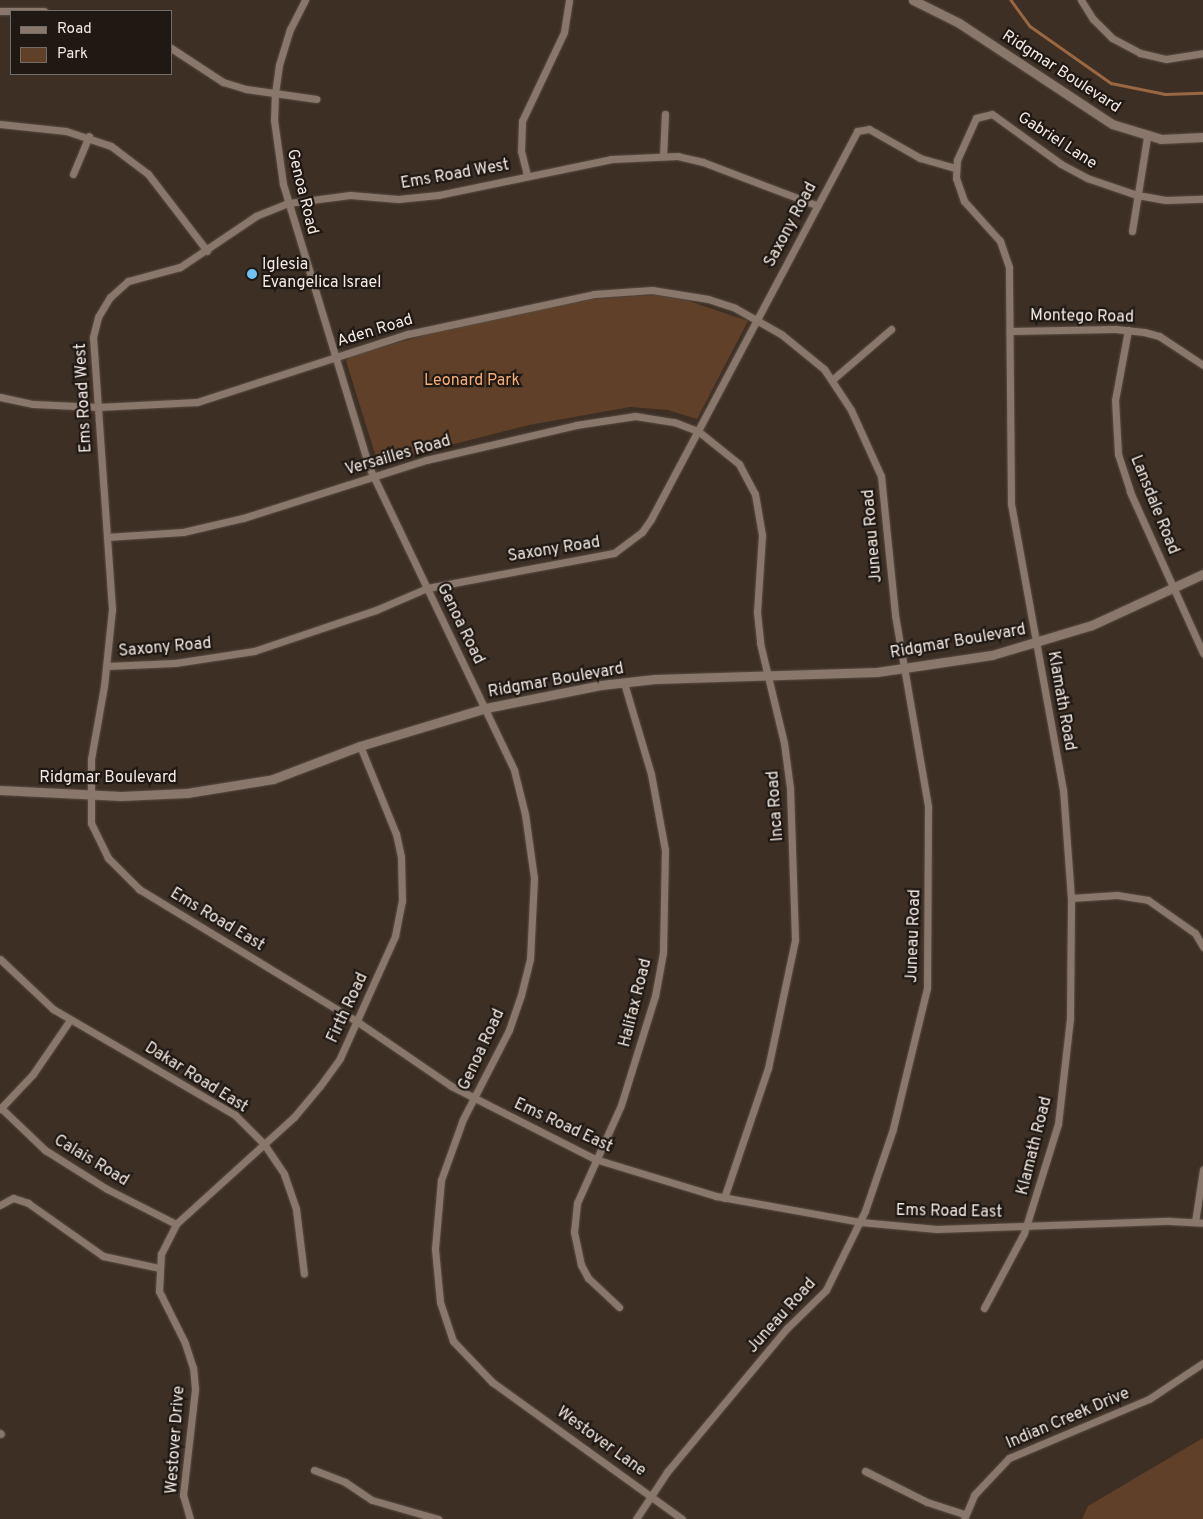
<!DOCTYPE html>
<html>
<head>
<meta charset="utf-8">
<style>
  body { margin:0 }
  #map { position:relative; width:1203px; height:1519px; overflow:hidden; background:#3d2f24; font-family:Overpass,sans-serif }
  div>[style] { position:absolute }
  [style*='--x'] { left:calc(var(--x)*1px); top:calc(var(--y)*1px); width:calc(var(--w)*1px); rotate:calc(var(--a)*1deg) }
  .green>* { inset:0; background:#604028 }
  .stream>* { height:2.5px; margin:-1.25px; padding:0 1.25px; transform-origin:1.25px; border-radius:1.25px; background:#996741 }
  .roads { filter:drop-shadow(0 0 1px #5a4d44) drop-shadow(0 0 1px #5a4d44) }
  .minor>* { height:7px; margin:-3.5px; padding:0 3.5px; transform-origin:3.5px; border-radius:3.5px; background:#88776a }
  .tertiary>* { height:9px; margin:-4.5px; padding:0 4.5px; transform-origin:4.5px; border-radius:4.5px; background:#88776a }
  .dots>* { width:14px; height:14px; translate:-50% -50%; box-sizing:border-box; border:2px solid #1f1813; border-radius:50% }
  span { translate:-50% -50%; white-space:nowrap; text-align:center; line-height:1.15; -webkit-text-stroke:4.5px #1f1813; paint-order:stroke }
  .street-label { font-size:16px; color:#f4eae3 }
  .poi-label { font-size:16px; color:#f4eae3 }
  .left { translate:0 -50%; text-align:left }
  .park-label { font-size:16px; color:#f7ad75 }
  .legend { position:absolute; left:10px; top:10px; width:162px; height:65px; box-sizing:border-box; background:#1f1813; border:1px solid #746c66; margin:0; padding:6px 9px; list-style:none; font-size:15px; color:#f4eae3 }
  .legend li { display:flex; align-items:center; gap:10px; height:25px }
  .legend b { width:25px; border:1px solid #746c66 }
</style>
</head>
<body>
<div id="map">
  <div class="green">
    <i style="clip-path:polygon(654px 295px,686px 300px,748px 321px,697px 419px,668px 410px,630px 407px,529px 425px,383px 462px,377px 460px,346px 361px,350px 356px,458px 326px,594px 299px)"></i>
    <i style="clip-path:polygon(1203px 1438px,1203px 1519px,1082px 1519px,1088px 1506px)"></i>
  </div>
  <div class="stream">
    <i style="--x:1011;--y:0;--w:32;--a:54"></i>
    <i style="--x:1030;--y:26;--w:99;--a:35.1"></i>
    <i style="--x:1111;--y:83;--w:55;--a:11.5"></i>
    <i style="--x:1165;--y:94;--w:38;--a:-2"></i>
  </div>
  <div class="roads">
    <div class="minor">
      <i style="--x:305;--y:0;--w:33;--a:117"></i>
      <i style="--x:290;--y:29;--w:38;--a:107"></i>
      <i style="--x:279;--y:65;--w:28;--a:98"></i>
      <i style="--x:275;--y:93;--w:27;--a:92"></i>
      <i style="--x:274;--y:120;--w:65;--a:82"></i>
      <i style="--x:283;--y:184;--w:296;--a:73.1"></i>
      <i style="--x:369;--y:467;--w:336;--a:64.4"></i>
      <i style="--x:514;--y:770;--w:45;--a:76"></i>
      <i style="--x:525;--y:814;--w:65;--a:82"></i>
      <i style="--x:534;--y:878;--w:81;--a:92.8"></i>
      <i style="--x:530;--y:959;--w:37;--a:104"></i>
      <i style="--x:521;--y:995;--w:37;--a:109"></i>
      <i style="--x:509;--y:1030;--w:100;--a:117.3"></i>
      <i style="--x:463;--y:1119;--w:65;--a:109.8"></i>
      <i style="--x:441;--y:1180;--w:69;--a:95"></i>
      <i style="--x:435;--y:1249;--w:53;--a:84.6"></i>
      <i style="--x:440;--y:1302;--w:41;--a:71.6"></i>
      <i style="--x:453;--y:1341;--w:57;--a:46.4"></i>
      <i style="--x:492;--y:1382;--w:234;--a:35.8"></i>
      <i style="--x:1081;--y:0;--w:22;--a:58"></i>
      <i style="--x:1093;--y:19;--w:27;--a:45"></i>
      <i style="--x:1112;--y:38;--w:32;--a:28"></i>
      <i style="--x:1140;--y:53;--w:27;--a:13"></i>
      <i style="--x:1166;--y:59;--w:37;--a:-9"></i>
      <i style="--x:0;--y:11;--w:44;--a:0"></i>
      <i style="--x:171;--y:48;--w:62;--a:33.2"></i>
      <i style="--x:223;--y:82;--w:24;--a:17"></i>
      <i style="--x:246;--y:89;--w:71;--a:8.1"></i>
      <i style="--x:0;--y:124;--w:66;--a:6.1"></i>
      <i style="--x:66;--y:131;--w:47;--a:18.4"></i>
      <i style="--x:111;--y:146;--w:46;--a:37.1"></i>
      <i style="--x:148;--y:174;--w:97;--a:52.5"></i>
      <i style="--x:663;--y:156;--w:42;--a:-87.3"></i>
      <i style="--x:73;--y:174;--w:41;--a:-67.2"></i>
      <i style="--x:527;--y:175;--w:25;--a:-104"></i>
      <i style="--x:521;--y:151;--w:30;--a:-88"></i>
      <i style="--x:522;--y:121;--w:98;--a:-64.7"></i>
      <i style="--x:564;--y:32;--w:32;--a:-81"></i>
      <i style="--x:816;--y:205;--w:121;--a:-159.2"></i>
      <i style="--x:703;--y:162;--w:26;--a:-167"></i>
      <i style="--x:678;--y:156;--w:66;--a:177.4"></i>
      <i style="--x:612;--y:159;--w:178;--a:168.3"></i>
      <i style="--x:438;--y:195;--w:40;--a:174.3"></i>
      <i style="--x:398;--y:199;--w:48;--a:-175.2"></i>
      <i style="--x:350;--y:195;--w:63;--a:172.6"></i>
      <i style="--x:288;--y:203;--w:35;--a:158"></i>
      <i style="--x:256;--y:216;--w:92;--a:146.1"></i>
      <i style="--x:180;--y:267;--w:54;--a:164.9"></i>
      <i style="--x:128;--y:281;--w:24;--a:138"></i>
      <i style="--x:110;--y:297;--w:23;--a:121"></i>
      <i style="--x:98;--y:317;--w:21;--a:104"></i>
      <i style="--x:93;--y:337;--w:273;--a:86"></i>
      <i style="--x:112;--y:609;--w:77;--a:95.9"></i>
      <i style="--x:104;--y:686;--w:74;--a:100.1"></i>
      <i style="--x:91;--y:759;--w:64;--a:90"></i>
      <i style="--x:91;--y:823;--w:39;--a:64"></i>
      <i style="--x:108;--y:858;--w:44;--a:45"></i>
      <i style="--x:139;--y:889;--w:256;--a:31.3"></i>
      <i style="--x:358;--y:1022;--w:113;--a:34.5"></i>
      <i style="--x:451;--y:1086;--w:161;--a:26.9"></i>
      <i style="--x:595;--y:1159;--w:127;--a:17"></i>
      <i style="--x:716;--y:1196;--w:146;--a:10.2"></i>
      <i style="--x:860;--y:1222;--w:77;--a:5.2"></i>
      <i style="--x:937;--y:1229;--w:233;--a:-2"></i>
      <i style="--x:1170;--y:1221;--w:33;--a:3"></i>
      <i style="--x:1132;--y:231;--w:95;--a:-80.9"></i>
      <i style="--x:1128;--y:330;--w:71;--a:100.5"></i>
      <i style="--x:1115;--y:400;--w:54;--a:86.8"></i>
      <i style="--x:1118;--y:454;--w:40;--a:72"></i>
      <i style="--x:1130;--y:492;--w:177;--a:65.6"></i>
      <i style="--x:1010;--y:331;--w:105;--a:-1.1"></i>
      <i style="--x:1115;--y:329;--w:29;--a:6"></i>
      <i style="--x:1144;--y:332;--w:16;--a:15"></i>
      <i style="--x:1159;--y:336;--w:53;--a:33.4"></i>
      <i style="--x:832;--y:380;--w:78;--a:-40.8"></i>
      <i style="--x:0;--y:397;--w:34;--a:12"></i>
      <i style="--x:33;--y:404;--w:65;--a:2.6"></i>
      <i style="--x:98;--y:407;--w:99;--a:-2.9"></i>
      <i style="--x:197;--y:402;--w:222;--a:-17.9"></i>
      <i style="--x:408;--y:334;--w:190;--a:-12.1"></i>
      <i style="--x:594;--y:294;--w:58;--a:-3.9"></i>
      <i style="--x:652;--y:290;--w:57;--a:9.1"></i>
      <i style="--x:708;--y:299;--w:28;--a:18"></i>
      <i style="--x:735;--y:308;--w:53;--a:29.5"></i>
      <i style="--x:781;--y:334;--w:55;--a:39.1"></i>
      <i style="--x:824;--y:369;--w:49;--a:56.6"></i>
      <i style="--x:851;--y:410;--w:72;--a:65.6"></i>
      <i style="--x:881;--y:476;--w:140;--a:84.2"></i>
      <i style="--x:895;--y:615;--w:195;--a:80.2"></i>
      <i style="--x:928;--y:807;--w:181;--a:90.3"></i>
      <i style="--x:927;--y:988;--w:145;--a:103.6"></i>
      <i style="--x:893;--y:1129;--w:87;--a:108.9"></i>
      <i style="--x:865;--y:1211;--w:88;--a:116.3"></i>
      <i style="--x:826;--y:1290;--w:54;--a:135.7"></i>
      <i style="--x:787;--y:1328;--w:187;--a:129.8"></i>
      <i style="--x:667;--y:1472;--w:56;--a:123.4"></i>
      <i style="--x:107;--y:537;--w:76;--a:-3.8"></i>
      <i style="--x:183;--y:532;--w:62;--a:-13.1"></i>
      <i style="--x:243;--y:518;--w:192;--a:-17.6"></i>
      <i style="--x:426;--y:460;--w:154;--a:-13.1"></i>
      <i style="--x:576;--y:425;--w:60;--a:-8.7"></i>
      <i style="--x:635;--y:416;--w:39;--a:9"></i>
      <i style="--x:674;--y:422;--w:26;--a:21"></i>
      <i style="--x:698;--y:431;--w:53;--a:38.8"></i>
      <i style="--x:739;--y:464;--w:34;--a:62"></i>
      <i style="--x:755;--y:494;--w:42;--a:80.3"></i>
      <i style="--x:762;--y:535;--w:77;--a:93.7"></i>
      <i style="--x:757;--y:612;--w:31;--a:84"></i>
      <i style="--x:760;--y:643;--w:103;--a:76.5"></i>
      <i style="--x:784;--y:743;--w:45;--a:82.4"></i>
      <i style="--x:790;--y:788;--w:152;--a:88.1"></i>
      <i style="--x:795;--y:940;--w:131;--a:101.9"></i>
      <i style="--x:768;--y:1068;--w:137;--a:108.7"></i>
      <i style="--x:107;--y:666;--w:68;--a:-2.5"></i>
      <i style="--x:175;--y:663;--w:80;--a:-8.6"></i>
      <i style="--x:254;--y:651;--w:129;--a:-18.6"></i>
      <i style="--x:376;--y:610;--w:56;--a:-23.3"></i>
      <i style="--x:427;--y:588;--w:190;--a:-10.6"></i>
      <i style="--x:614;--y:553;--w:35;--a:-37"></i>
      <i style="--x:642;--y:532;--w:16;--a:-55"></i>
      <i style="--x:651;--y:519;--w:439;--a:-62"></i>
      <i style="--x:857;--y:131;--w:12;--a:-9"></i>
      <i style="--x:869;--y:129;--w:59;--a:29.6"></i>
      <i style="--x:920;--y:158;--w:37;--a:16"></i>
      <i style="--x:1071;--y:898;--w:46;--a:-3.7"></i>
      <i style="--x:1117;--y:895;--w:31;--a:9"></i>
      <i style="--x:1148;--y:900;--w:57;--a:35.1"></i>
      <i style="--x:1195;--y:933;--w:16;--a:60"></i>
      <i style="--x:0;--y:959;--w:73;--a:43.3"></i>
      <i style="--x:53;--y:1009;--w:211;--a:30.2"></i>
      <i style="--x:235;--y:1115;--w:41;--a:45"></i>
      <i style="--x:264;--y:1144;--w:36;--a:56"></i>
      <i style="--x:284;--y:1174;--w:37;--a:71"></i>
      <i style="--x:296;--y:1209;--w:65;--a:83"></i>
      <i style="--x:1;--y:1108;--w:61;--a:43.7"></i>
      <i style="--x:45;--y:1150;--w:73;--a:32.2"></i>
      <i style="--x:107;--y:1189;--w:77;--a:26.9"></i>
      <i style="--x:0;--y:1109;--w:48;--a:-46.7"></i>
      <i style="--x:33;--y:1074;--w:65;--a:-55.6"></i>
      <i style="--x:0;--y:1205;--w:15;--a:-28"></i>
      <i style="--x:13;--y:1198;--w:16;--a:18"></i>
      <i style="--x:28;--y:1203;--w:92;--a:35.2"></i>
      <i style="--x:103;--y:1256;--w:57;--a:12.1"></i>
      <i style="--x:1195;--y:1222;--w:53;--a:-81.3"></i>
      <i style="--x:619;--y:1307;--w:42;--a:-136.9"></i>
      <i style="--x:588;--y:1278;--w:15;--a:-118"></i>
      <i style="--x:581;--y:1265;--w:34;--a:-102"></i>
      <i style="--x:574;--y:1232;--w:29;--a:-84"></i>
      <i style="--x:577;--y:1203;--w:107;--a:-65.8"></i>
      <i style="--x:621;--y:1105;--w:114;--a:-72.7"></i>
      <i style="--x:655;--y:996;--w:44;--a:-79.5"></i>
      <i style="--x:663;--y:953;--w:103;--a:-88.9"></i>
      <i style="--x:665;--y:850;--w:77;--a:-100.4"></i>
      <i style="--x:651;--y:774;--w:95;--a:-106.5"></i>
      <i style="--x:984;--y:1308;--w:85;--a:-61.9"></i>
      <i style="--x:1024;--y:1233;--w:114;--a:-72.7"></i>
      <i style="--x:1058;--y:1124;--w:107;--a:-83.5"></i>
      <i style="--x:1070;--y:1018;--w:120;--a:-89.5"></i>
      <i style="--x:1071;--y:898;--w:108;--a:-94.2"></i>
      <i style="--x:1063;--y:790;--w:291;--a:-100.3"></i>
      <i style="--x:1011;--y:504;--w:237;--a:-90.5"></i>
      <i style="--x:1009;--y:267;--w:28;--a:-109"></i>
      <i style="--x:1000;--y:241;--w:54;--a:-132"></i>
      <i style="--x:964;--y:201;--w:24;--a:-109"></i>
      <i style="--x:956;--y:178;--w:18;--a:-87"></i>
      <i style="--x:957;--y:160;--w:46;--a:-65.7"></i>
      <i style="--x:976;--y:118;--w:16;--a:-14"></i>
      <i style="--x:992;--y:114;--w:85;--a:35.9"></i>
      <i style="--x:1061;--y:164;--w:30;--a:28"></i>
      <i style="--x:1087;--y:178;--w:53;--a:18.8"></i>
      <i style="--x:1137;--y:195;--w:29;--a:10"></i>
      <i style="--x:1166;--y:200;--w:37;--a:-2"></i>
      <i style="--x:0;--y:1433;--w:1;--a:45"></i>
      <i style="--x:314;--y:1470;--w:33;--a:21"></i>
      <i style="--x:345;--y:1482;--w:32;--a:34"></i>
      <i style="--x:372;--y:1500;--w:69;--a:16.1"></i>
      <i style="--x:865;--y:1471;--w:69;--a:26.6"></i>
      <i style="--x:927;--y:1502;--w:40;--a:18"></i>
      <i style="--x:190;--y:1519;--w:25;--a:-106"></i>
      <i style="--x:183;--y:1495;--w:107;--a:-83.5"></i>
      <i style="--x:195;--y:1389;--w:21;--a:-95"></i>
      <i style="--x:193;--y:1368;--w:26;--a:-108"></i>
      <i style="--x:185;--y:1343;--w:58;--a:-116.6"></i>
      <i style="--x:159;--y:1291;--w:37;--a:-87"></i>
      <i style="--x:161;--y:1254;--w:34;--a:-63"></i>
      <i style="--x:176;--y:1224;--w:159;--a:-42.2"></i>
      <i style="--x:294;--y:1117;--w:40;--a:-50"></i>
      <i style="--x:320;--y:1086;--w:34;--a:-54"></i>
      <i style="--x:340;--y:1058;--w:134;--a:-65.7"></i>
      <i style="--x:395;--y:936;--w:36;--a:-79"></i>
      <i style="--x:402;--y:901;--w:44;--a:-91.3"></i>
      <i style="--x:401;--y:857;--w:24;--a:-102"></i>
      <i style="--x:396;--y:834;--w:95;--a:-112.2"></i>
      <i style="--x:964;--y:1519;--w:26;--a:-67"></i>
      <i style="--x:974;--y:1495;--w:51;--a:-46.6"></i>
      <i style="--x:1009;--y:1458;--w:152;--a:-22.9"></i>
      <i style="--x:1149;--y:1399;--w:65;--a:-33.7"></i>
    </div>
    <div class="tertiary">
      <i style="--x:913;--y:0;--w:51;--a:26.6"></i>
      <i style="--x:959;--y:23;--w:183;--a:33.4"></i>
      <i style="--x:1112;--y:124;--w:51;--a:17"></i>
      <i style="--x:1161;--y:139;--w:42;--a:-2.7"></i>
      <i style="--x:0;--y:790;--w:121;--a:2.8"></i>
      <i style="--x:121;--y:796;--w:66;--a:-2.6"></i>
      <i style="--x:187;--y:793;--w:87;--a:-9.2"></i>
      <i style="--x:273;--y:779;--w:93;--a:-20.8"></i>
      <i style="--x:360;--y:746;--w:132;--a:-16.8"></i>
      <i style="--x:486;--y:708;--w:117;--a:-11.3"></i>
      <i style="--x:601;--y:685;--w:54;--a:-6.3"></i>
      <i style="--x:655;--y:679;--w:222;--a:-1.8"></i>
      <i style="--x:877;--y:672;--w:116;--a:-8.4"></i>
      <i style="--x:992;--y:655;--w:104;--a:-16.7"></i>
      <i style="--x:1092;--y:625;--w:122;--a:-24.7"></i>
    </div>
  </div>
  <div class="dots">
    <i style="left:252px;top:274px;background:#70c2f4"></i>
  </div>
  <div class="street-label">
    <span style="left:1061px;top:72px;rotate:33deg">Ridgmar Boulevard</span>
    <span style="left:1057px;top:141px;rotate:33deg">Gabriel Lane</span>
    <span style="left:455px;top:175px;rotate:-10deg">Ems Road West</span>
    <span style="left:302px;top:192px;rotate:76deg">Genoa Road</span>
    <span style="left:791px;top:225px;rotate:-62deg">Saxony Road</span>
    <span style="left:1082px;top:317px;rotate:1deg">Montego Road</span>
    <span style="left:375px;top:331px;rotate:-17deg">Aden Road</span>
    <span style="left:84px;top:398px;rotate:-93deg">Ems Road West</span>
    <span style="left:398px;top:456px;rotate:-16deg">Versailles Road</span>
    <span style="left:1154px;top:505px;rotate:68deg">Lansdale Road</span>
    <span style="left:873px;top:536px;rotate:-95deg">Juneau Road</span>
    <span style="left:554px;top:550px;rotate:-9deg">Saxony Road</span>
    <span style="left:460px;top:624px;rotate:64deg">Genoa Road</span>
    <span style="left:958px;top:642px;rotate:-10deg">Ridgmar Boulevard</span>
    <span style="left:165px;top:648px;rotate:-5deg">Saxony Road</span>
    <span style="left:556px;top:681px;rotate:-10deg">Ridgmar Boulevard</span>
    <span style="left:1061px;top:701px;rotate:80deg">Klamath Road</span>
    <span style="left:108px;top:778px">Ridgmar Boulevard</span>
    <span style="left:776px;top:806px;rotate:-94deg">Inca Road</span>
    <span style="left:217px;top:920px;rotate:31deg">Ems Road East</span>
    <span style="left:914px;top:936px;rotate:-88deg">Juneau Road</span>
    <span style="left:636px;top:1003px;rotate:-76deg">Halifax Road</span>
    <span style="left:348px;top:1008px;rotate:-65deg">Firth Road</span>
    <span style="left:482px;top:1050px;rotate:-65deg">Genoa Road</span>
    <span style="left:196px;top:1078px;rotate:32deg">Dakar Road East</span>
    <span style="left:563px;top:1126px;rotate:25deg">Ems Road East</span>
    <span style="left:1035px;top:1146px;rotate:-76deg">Klamath Road</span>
    <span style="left:91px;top:1161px;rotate:31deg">Calais Road</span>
    <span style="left:949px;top:1212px;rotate:1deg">Ems Road East</span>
    <span style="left:782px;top:1316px;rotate:-48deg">Juneau Road</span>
    <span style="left:1068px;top:1419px;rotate:-23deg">Indian Creek Drive</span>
    <span style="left:176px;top:1440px;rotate:-86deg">Westover Drive</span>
    <span style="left:601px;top:1442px;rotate:36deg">Westover Lane</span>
  </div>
  <div class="poi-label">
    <span class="left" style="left:262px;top:274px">Iglesia<br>Evangelica Israel</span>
  </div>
  <div class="park-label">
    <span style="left:472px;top:381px">Leonard Park</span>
  </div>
  <ul class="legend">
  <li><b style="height:6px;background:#88776a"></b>Road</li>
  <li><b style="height:14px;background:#604028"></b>Park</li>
  </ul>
</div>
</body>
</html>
